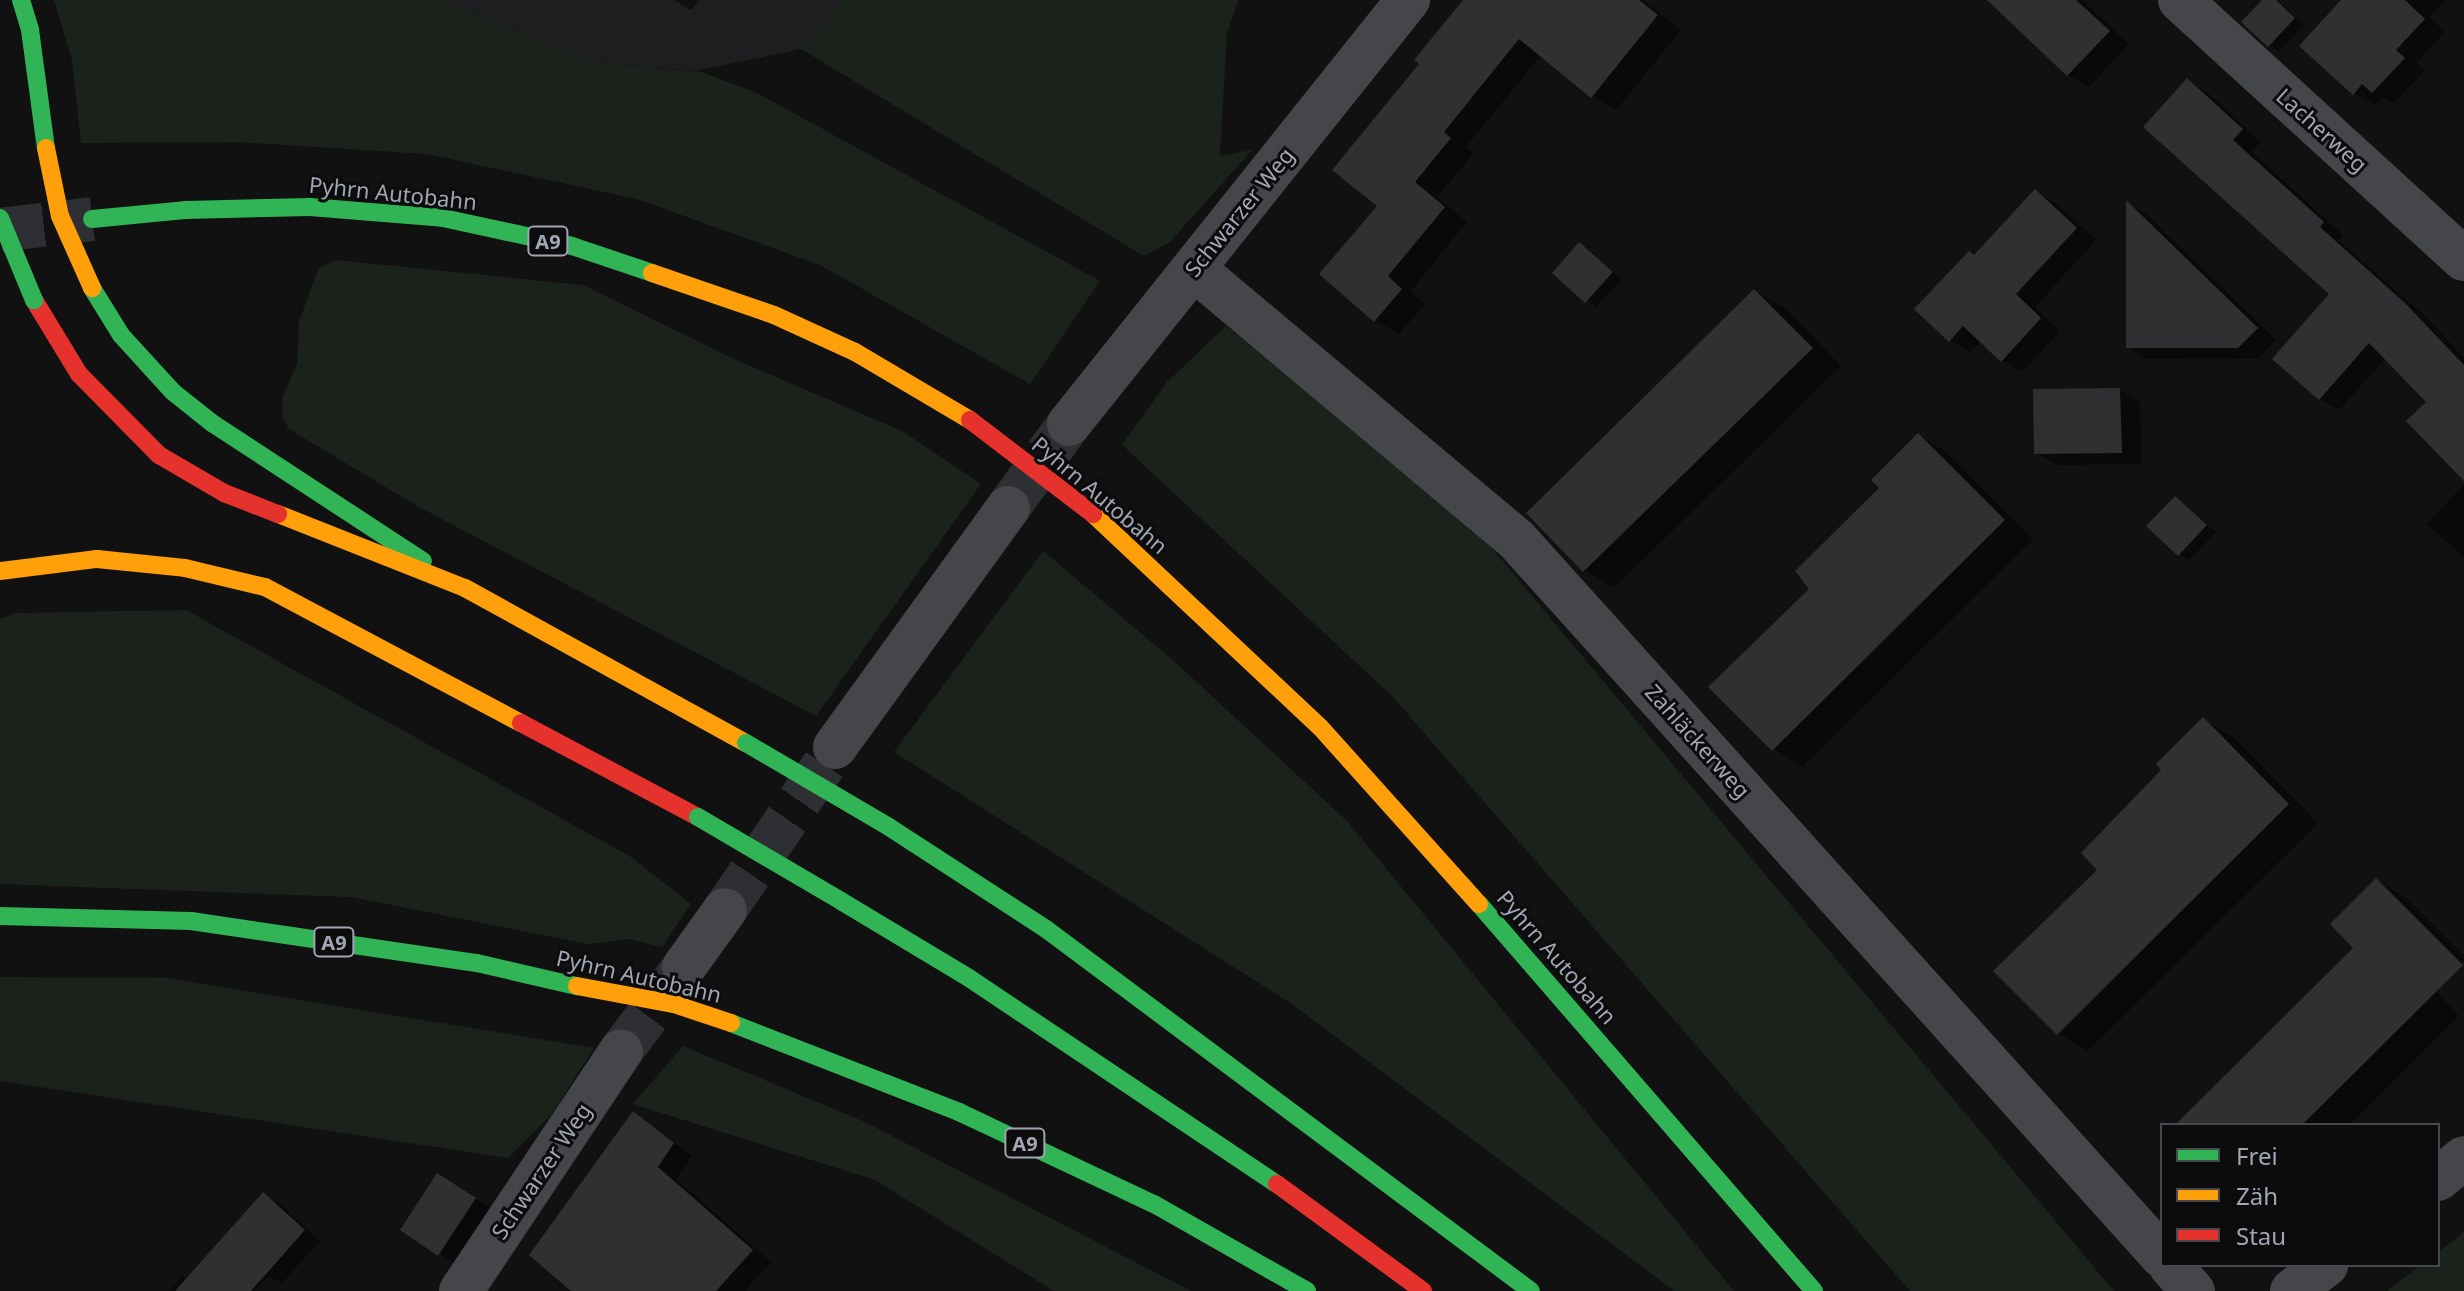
<!DOCTYPE html>
<html>
<head>
<meta charset="utf-8">
<style>
  body { margin:0 }
  #map { position:relative; width:2464px; height:1291px; overflow:hidden; background:#111112; font-family:"Noto Sans",sans-serif }
  div>[style] { position:absolute }
  [style*='--x'] { left:calc(var(--x)*1px); top:calc(var(--y)*1px); width:calc(var(--w)*1px); rotate:calc(var(--a)*1deg) }
  .built>* { inset:0; background:#1e1e20 }
  .green>* { inset:0; background:#1b221c }
  .shadow>* { inset:0; background:#0007 }
  .building>* { inset:0; background:#303032 }
  .street-tunnel>* { height:44px; margin-top:-22px; transform-origin:0; background:repeating-linear-gradient(90deg,#2e2f32 0 44px,transparent 0 66px) }
  .highway-tunnel>* { height:44px; margin-top:-22px; transform-origin:0; background:repeating-linear-gradient(90deg,#2e2f32 0 44px,transparent 0 66px) }
  .street>* { height:44px; margin:-22px; padding:0 22px; transform-origin:22px; border-radius:22px; background:#45464a }
  .fast>* { height:18px; margin:-9px; padding:0 9px; transform-origin:9px; border-radius:9px; background:#30b455 }
  .slow>* { height:18px; margin:-9px; padding:0 9px; transform-origin:9px; border-radius:9px; background:#ff9f0a }
  .jam>* { height:18px; margin:-9px; padding:0 9px; transform-origin:9px; border-radius:9px; background:#e5322d }
  .fast-bridge>* { height:18px; margin:-9px; padding:0 9px; transform-origin:9px; border-radius:9px; background:#30b455 }
  .slow-bridge>* { height:18px; margin:-9px; padding:0 9px; transform-origin:9px; border-radius:9px; background:#ff9f0a }
  .jam-bridge>* { height:18px; margin:-9px; padding:0 9px; transform-origin:9px; border-radius:9px; background:#e5322d }
  span { translate:-50% -50%; white-space:nowrap; text-align:center; line-height:1.15; -webkit-text-stroke:6px #0c0c0d; paint-order:stroke }
  .shield-label span { padding:2px 6px; background:#0c0c0d; border:2px solid; border-radius:6px; -webkit-text-stroke-width:0 }
  .shield-label { font-size:20px; color:#a1a5b4; font-weight:700 }
  .street-label { font-size:22px; color:#a1a5b4 }
  .legend { position:absolute; left:2160px; top:1123px; width:280px; height:144px; box-sizing:border-box; background:#0c0c0d; border:2px solid #484950; margin:0; padding:10px 14px; list-style:none; font-size:24px; color:#a1a5b4 }
  .legend li { display:flex; align-items:center; gap:16px; height:40px }
  .legend b { width:40px; border:2px solid #484950 }
</style>
</head>
<body>
<div id="map">
  <div class="built">
    <i style="clip-path:polygon(441px 0,844px 0,801px 49px,695px 71px,596px 63px)"></i>
  </div>
  <div class="green">
    <i style="clip-path:polygon(54px 0,441px 0,596px 63px,701px 72px,755px 92px,1100px 281px,1030px 384px,820px 265px,637px 199px,427px 154px,238px 142px,81px 143px,72px 60px)"></i>
    <i style="clip-path:polygon(844px 0,1238px 0,1227px 33px,1220px 156px,1252px 150px,1170px 242px,1144px 256px,801px 49px)"></i>
    <i style="clip-path:polygon(336px 260px,583px 285px,734px 359px,902px 431px,981px 484px,816px 716px,419px 507px,289px 429px,282px 416px,283px 396px,297px 364px,299px 322px,318px 269px)"></i>
    <i style="clip-path:polygon(1226px 326px,1475px 528px,2114px 1291px,1910px 1291px,1392px 696px,1122px 445px,1167px 382px)"></i>
    <i style="clip-path:polygon(1043px 551px,1174px 661px,1347px 821px,1734px 1291px,1674px 1291px,1292px 1004px,894px 752px)"></i>
    <i style="clip-path:polygon(186px 610px,631px 857px,691px 904px,662px 947px,629px 939px,588px 944px,351px 897px,0 884px,0 619px,15px 613px)"></i>
    <i style="clip-path:polygon(0 977px,166px 978px,594px 1048px,551px 1115px,508px 1158px,0 1081px)"></i>
    <i style="clip-path:polygon(683px 1046px,865px 1122px,1191px 1291px,1054px 1291px,875px 1180px,633px 1104px)"></i>
    <i style="clip-path:polygon(2464px 1232px,2464px 1291px,2387px 1291px,2421px 1265px,2438px 1265px,2438px 1252px)"></i>
  </div>
  <div class="shadow">
    <i style="clip-path:polygon(674px 0,700px 0,691px 10px)"></i>
    <i style="clip-path:polygon(1466px 0,1643px 0,1681px 30px,1616px 110px,1592px 96px,1541px 55px,1466px 147px,1474px 153px,1437px 197px,1467px 222px,1411px 291px,1425px 304px,1399px 334px,1375px 320px,1380px 206px,1422px 64px)"></i>
    <i style="clip-path:polygon(1999px 0,2082px 0,2129px 44px,2089px 87px,2068px 75px,1995px 5px)"></i>
    <i style="clip-path:polygon(2265px 0,2279px 1px,2304px 25px,2279px 51px,2270px 45px)"></i>
    <i style="clip-path:polygon(2344px 0,2446px 0,2429px 17px,2445px 32px,2416px 63px,2425px 70px,2394px 103px,2382px 97px,2375px 105px,2354px 93px)"></i>
    <i style="clip-path:polygon(2187px 81px,2207px 92px,2261px 142px,2252px 152px,2343px 235px,2338px 240px,2425px 316px,2464px 358px,2464px 478px,2429px 402px,2386px 358px,2339px 410px,2320px 399px,2332px 294px)"></i>
    <i style="clip-path:polygon(2036px 192px,2056px 203px,2096px 240px,2035px 307px,2060px 331px,2022px 372px,2002px 360px,1981px 341px,1970px 352px,1950px 340px)"></i>
    <i style="clip-path:polygon(2128px 204px,2146px 214px,2276px 340px,2258px 358px,2147px 359px,2128px 347px)"></i>
    <i style="clip-path:polygon(1579px 244px,1622px 279px,1596px 307px,1554px 273px)"></i>
    <i style="clip-path:polygon(1755px 291px,1785px 308px,1841px 366px,1614px 588px,1584px 570px)"></i>
    <i style="clip-path:polygon(2120px 390px,2140px 402px,2142px 464px,2057px 465px,2036px 453px)"></i>
    <i style="clip-path:polygon(1918px 435px,1948px 453px,2033px 539px,1803px 767px,1773px 749px,1811px 589px)"></i>
    <i style="clip-path:polygon(2464px 484px,2464px 557px,2427px 524px)"></i>
    <i style="clip-path:polygon(2175px 498px,2216px 532px,2189px 560px,2179px 555px)"></i>
    <i style="clip-path:polygon(2203px 720px,2233px 737px,2318px 823px,2088px 1051px,2058px 1033px,2100px 871px,2164px 770px)"></i>
    <i style="clip-path:polygon(2377px 881px,2407px 898px,2464px 955px,2464px 960px,2436px 991px,2459px 1016px,2350px 1125px,2177px 1125px,2356px 948px)"></i>
    <i style="clip-path:polygon(634px 1114px,692px 1156px,676px 1179px,771px 1262px,745px 1291px,571px 1291px)"></i>
    <i style="clip-path:polygon(458px 1187px,495px 1211px,459px 1266px,439px 1254px)"></i>
    <i style="clip-path:polygon(264px 1195px,280px 1204px,320px 1241px,282px 1283px,269px 1276px,255px 1291px,169px 1291px,182px 1276px,189px 1279px)"></i>
  </div>
  <div class="building">
    <i style="clip-path:polygon(1463px 0,1639px 0,1658px 15px,1591px 98px,1519px 39px,1444px 132px,1451px 138px,1415px 182px,1445px 207px,1388px 276px,1402px 289px,1374px 322px,1319px 274px,1377px 206px,1332px 170px,1419px 64px,1414px 60px)"></i>
    <i style="clip-path:polygon(1987px 0,2076px 0,2110px 31px,2067px 76px)"></i>
    <i style="clip-path:polygon(2262px 0,2276px 0,2295px 18px,2268px 47px,2241px 22px)"></i>
    <i style="clip-path:polygon(2341px 0,2405px 0,2425px 19px,2396px 50px,2405px 58px,2372px 93px,2362px 84px,2353px 95px,2299px 46px)"></i>
    <i style="clip-path:polygon(2187px 78px,2243px 129px,2233px 140px,2324px 222px,2320px 227px,2405px 303px,2464px 365px,2464px 481px,2406px 421px,2426px 402px,2369px 343px,2319px 400px,2272px 359px,2329px 294px,2143px 127px)"></i>
    <i style="clip-path:polygon(2035px 189px,2077px 228px,2016px 294px,2041px 318px,2001px 362px,1963px 326px,1949px 342px,1914px 309px,1969px 251px,1974px 255px)"></i>
    <i style="clip-path:polygon(2126px 200px,2258px 328px,2238px 348px,2126px 348px)"></i>
    <i style="clip-path:polygon(1579px 242px,1613px 272px,1585px 303px,1552px 273px)"></i>
    <i style="clip-path:polygon(1754px 289px,1813px 348px,1583px 572px,1526px 513px)"></i>
    <i style="clip-path:polygon(2120px 388px,2122px 453px,2034px 454px,2033px 389px)"></i>
    <i style="clip-path:polygon(1918px 433px,2005px 520px,1772px 751px,1708px 687px,1809px 589px,1795px 571px,1879px 488px,1871px 480px)"></i>
    <i style="clip-path:polygon(2175px 496px,2207px 525px,2178px 556px,2146px 526px)"></i>
    <i style="clip-path:polygon(2203px 717px,2289px 804px,2057px 1035px,1993px 971px,2097px 870px,2081px 853px,2161px 770px,2156px 764px)"></i>
    <i style="clip-path:polygon(2376px 878px,2463px 965px,2302px 1125px,2175px 1125px,2353px 948px,2330px 924px)"></i>
    <i style="clip-path:polygon(633px 1111px,674px 1143px,658px 1167px,753px 1250px,716px 1291px,571px 1291px,529px 1255px)"></i>
    <i style="clip-path:polygon(437px 1173px,476px 1198px,438px 1256px,400px 1230px)"></i>
    <i style="clip-path:polygon(263px 1192px,305px 1230px,251px 1291px,175px 1291px)"></i>
  </div>
  <div class="street-tunnel">
    <i style="--x:1008;--y:508;--w:104;--a:-54"></i>
    <i style="--x:725;--y:910;--w:194;--a:-55.7"></i>
    <i style="--x:621;--y:1051;--w:98;--a:-52.9"></i>
  </div>
  <div class="highway-tunnel">
    <i style="--x:0;--y:230;--w:93;--a:-6.8"></i>
  </div>
  <div class="street">
    <i style="--x:2180;--y:0;--w:384;--a:42.4"></i>
    <i style="--x:1194;--y:269;--w:420;--a:40"></i>
    <i style="--x:1516;--y:539;--w:965;--a:47.98"></i>
    <i style="--x:1069;--y:424;--w:543;--a:-51.36"></i>
    <i style="--x:835;--y:747;--w:295;--a:-54.1"></i>
    <i style="--x:684;--y:967;--w:70;--a:-54.3"></i>
    <i style="--x:2438;--y:1179;--w:33;--a:-39"></i>
    <i style="--x:2170;--y:1265;--w:35;--a:49"></i>
    <i style="--x:461;--y:1291;--w:288;--a:-56.3"></i>
    <i style="--x:2292;--y:1291;--w:43;--a:-37.4"></i>
  </div>
  <div class="fast">
    <i style="--x:21;--y:0;--w:31;--a:73"></i>
    <i style="--x:30;--y:30;--w:119;--a:82.3"></i>
    <i style="--x:92;--y:219;--w:93;--a:-5.5"></i>
    <i style="--x:185;--y:210;--w:125;--a:-1.4"></i>
    <i style="--x:310;--y:207;--w:133;--a:4.7"></i>
    <i style="--x:443;--y:218;--w:132;--a:12.2"></i>
    <i style="--x:572;--y:246;--w:84;--a:18.6"></i>
    <i style="--x:92;--y:288;--w:55;--a:58.3"></i>
    <i style="--x:121;--y:335;--w:77;--a:47.6"></i>
    <i style="--x:173;--y:392;--w:50;--a:38.5"></i>
    <i style="--x:212;--y:423;--w:252;--a:33.2"></i>
    <i style="--x:889;--y:827;--w:187;--a:33"></i>
    <i style="--x:1046;--y:929;--w:605;--a:36.74"></i>
    <i style="--x:841;--y:901;--w:149;--a:31"></i>
    <i style="--x:969;--y:978;--w:371;--a:33.8"></i>
    <i style="--x:1479;--y:904;--w:512;--a:49.12"></i>
    <i style="--x:0;--y:916;--w:191;--a:1.5"></i>
    <i style="--x:191;--y:921;--w:289;--a:8.4"></i>
    <i style="--x:477;--y:963;--w:103;--a:13"></i>
    <i style="--x:731;--y:1023;--w:245;--a:21.3"></i>
    <i style="--x:959;--y:1112;--w:216;--a:25.3"></i>
    <i style="--x:1154;--y:1204;--w:176;--a:29.6"></i>
  </div>
  <div class="slow">
    <i style="--x:652;--y:273;--w:129;--a:19"></i>
    <i style="--x:774;--y:315;--w:89;--a:24.6"></i>
    <i style="--x:855;--y:352;--w:134;--a:30.6"></i>
    <i style="--x:278;--y:514;--w:201;--a:21.6"></i>
    <i style="--x:465;--y:588;--w:321;--a:28.9"></i>
    <i style="--x:1093;--y:514;--w:311;--a:43.2"></i>
    <i style="--x:1320;--y:727;--w:238;--a:48.1"></i>
    <i style="--x:0;--y:571;--w:98;--a:-7.1"></i>
    <i style="--x:97;--y:559;--w:88;--a:5.8"></i>
    <i style="--x:185;--y:568;--w:82;--a:13.4"></i>
    <i style="--x:265;--y:587;--w:290;--a:28"></i>
  </div>
  <div class="jam">
    <i style="--x:34;--y:300;--w:87;--a:58.7"></i>
    <i style="--x:79;--y:374;--w:114;--a:45.4"></i>
    <i style="--x:159;--y:455;--w:75;--a:30.3"></i>
    <i style="--x:224;--y:493;--w:58;--a:21.3"></i>
    <i style="--x:521;--y:723;--w:200;--a:28"></i>
    <i style="--x:1277;--y:1184;--w:181;--a:36.2"></i>
  </div>
  <div class="fast-bridge">
    <i style="--x:0;--y:218;--w:89;--a:67.5"></i>
    <i style="--x:746;--y:743;--w:166;--a:30.4"></i>
    <i style="--x:698;--y:817;--w:166;--a:30.4"></i>
  </div>
  <div class="slow-bridge">
    <i style="--x:46;--y:148;--w:69;--a:78.4"></i>
    <i style="--x:60;--y:216;--w:79;--a:66"></i>
    <i style="--x:577;--y:986;--w:99;--a:10.5"></i>
    <i style="--x:674;--y:1004;--w:60;--a:18.4"></i>
  </div>
  <div class="jam-bridge">
    <i style="--x:970;--y:420;--w:155;--a:37.4"></i>
  </div>
  <div class="shield-label">
    <span style="left:548px;top:241px">A9</span>
    <span style="left:334px;top:942px">A9</span>
    <span style="left:1025px;top:1143px">A9</span>
  </div>
  <div class="street-label">
    <span style="left:2322px;top:130px;rotate:42deg">Lacherweg</span>
    <span style="left:393px;top:193px;rotate:6deg">Pyhrn Autobahn</span>
    <span style="left:1239px;top:212px;rotate:-51deg">Schwarzer Weg</span>
    <span style="left:1100px;top:495px;rotate:40deg">Pyhrn Autobahn</span>
    <span style="left:1698px;top:741px;rotate:48deg">Zahläckerweg</span>
    <span style="left:1557px;top:957px;rotate:49deg">Pyhrn Autobahn</span>
    <span style="left:639px;top:976px;rotate:13deg">Pyhrn Autobahn</span>
    <span style="left:541px;top:1171px;rotate:-56deg">Schwarzer Weg</span>
  </div>
  <ul class="legend">
  <li><b style="height:10px;background:#30b455"></b>Frei</li>
  <li><b style="height:10px;background:#ff9f0a"></b>Zäh</li>
  <li><b style="height:10px;background:#e5322d"></b>Stau</li>
  </ul>
</div>
</body>
</html>
